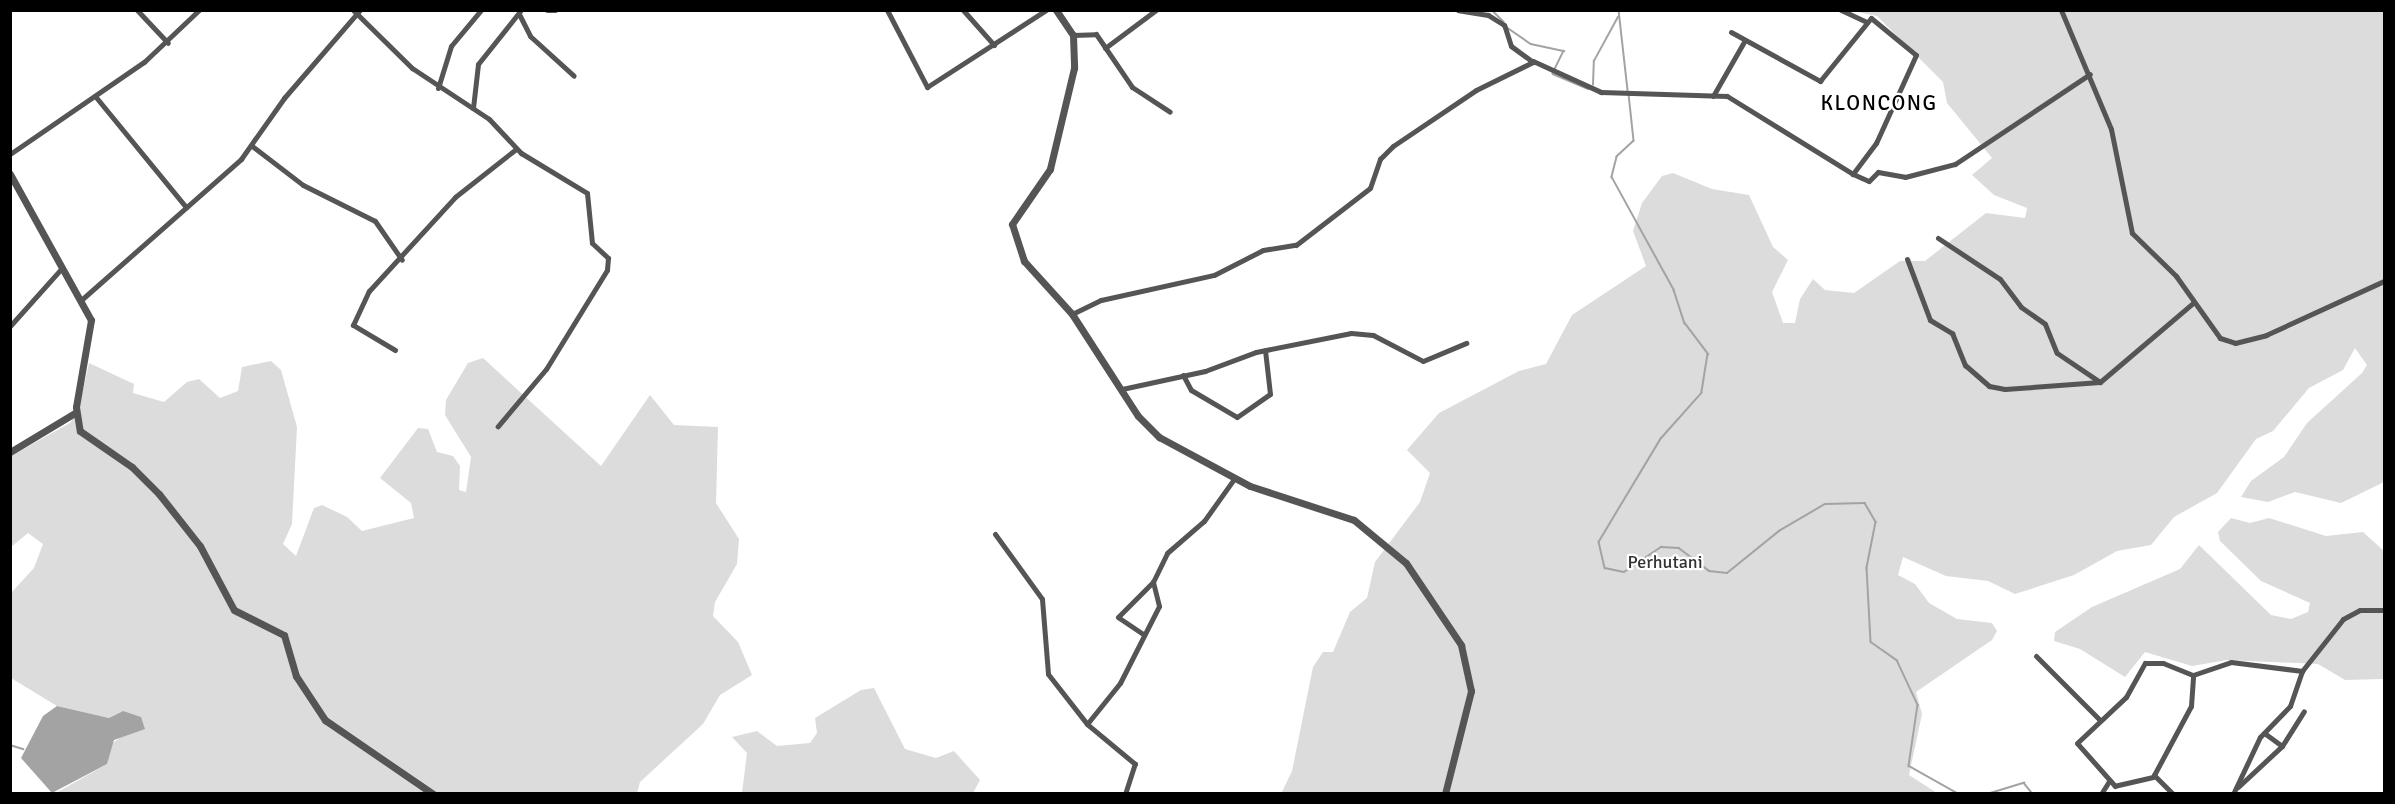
<!DOCTYPE html>
<html>
<head>
<meta charset="utf-8">
<style>
  body { margin:0 }
  #map { position:relative; width:2395px; height:804px; overflow:hidden; background:#fff; font-family:Signika,sans-serif }
  div>[style] { position:absolute }
  [style*='--x'] { left:calc(var(--x)*1px); top:calc(var(--y)*1px); width:calc(var(--w)*1px); rotate:calc(var(--a)*1deg) }
  .green>* { inset:0; background:#dcdcdc }
  .water>* { inset:0; background:#a3a3a3 }
  .stream>* { height:1.5px; margin:-0.75px; padding:0 0.75px; transform-origin:0.75px; border-radius:0.75px; background:#a3a3a3 }
  .minor>* { height:5px; margin:-2.5px; padding:0 2.5px; transform-origin:2.5px; border-radius:2.5px; background:#555 }
  .tertiary>* { height:7px; margin:-3.5px; padding:0 3.5px; transform-origin:3.5px; border-radius:3.5px; background:#555 }
  span { translate:-50% -50%; white-space:nowrap; text-align:center; line-height:1.15; -webkit-text-stroke:4.5px #fff; paint-order:stroke }
  .park-label { font-size:18px; color:#333 }
  .quarter-label { font-size:21px; color:#000; letter-spacing:1.5px }
  .frame { position:absolute; inset:0; border:12px solid #000; pointer-events:none }
</style>
</head>
<body>
<div id="map">
  <div class="green">
    <i style="clip-path:polygon(1852px 11px,2384px 11px,2384px 482px,2341px 503px,2295px 492px,2268px 502px,2241px 497px,2251px 481px,2284px 457px,2307px 423px,2362px 373px,2367px 365px,2355px 348px,2343px 370px,2309px 388px,2273px 431px,2256px 439px,2217px 493px,2174px 517px,2151px 545px,2117px 551px,2074px 575px,2015px 594px,1988px 581px,1946px 576px,1903px 557px,1898px 575px,1915px 584px,1929px 603px,1957px 619px,1992px 623px,1997px 631px,1992px 640px,1916px 692px,1922px 714px,1909px 775px,1937px 793px,1281px 794px,1292px 771px,1313px 667px,1323px 652px,1333px 652px,1350px 612px,1367px 598px,1375px 562px,1420px 502px,1430px 473px,1407px 450px,1439px 413px,1519px 371px,1546px 364px,1572px 315px,1646px 266px,1633px 231px,1642px 203px,1662px 176px,1673px 173px,1712px 189px,1749px 195px,1773px 247px,1788px 260px,1772px 292px,1783px 323px,1795px 323px,1800px 299px,1813px 279px,1825px 290px,1854px 293px,1900px 261px,1925px 261px,1986px 213px,2025px 218px,2027px 208px,1994px 195px,1972px 175px,1992px 158px,1947px 103px,1943px 82px,1877px 16px)"></i>
    <i style="clip-path:polygon(483px 358px,601px 466px,650px 395px,674px 425px,718px 427px,716px 503px,739px 539px,737px 564px,715px 602px,713px 616px,738px 642px,752px 675px,720px 695px,703px 724px,640px 782px,637px 793px,56px 793px,107px 764px,110px 745px,128px 732px,123px 711px,109px 718px,57px 706px,11px 678px,11px 593px,34px 568px,43px 544px,28px 533px,11px 547px,11px 456px,70px 423px,78px 412px,89px 363px,134px 384px,133px 393px,164px 402px,187px 382px,199px 379px,220px 398px,238px 391px,242px 367px,271px 361px,281px 370px,297px 427px,292px 524px,283px 544px,296px 556px,314px 508px,322px 505px,347px 517px,362px 531px,414px 518px,411px 503px,380px 478px,418px 428px,428px 429px,437px 452px,453px 456px,460px 466px,459px 490px,466px 492px,471px 457px,445px 415px,446px 400px,468px 363px)"></i>
    <i style="clip-path:polygon(2231px 518px,2250px 523px,2269px 518px,2326px 536px,2363px 532px,2384px 551px,2384px 679px,2345px 680px,2318px 664px,2227px 660px,2192px 666px,2145px 652px,2125px 677px,2080px 649px,2054px 641px,2055px 632px,2092px 607px,2180px 569px,2199px 545px,2271px 615px,2291px 619px,2308px 612px,2310px 603px,2261px 581px,2220px 541px,2218px 532px)"></i>
    <i style="clip-path:polygon(874px 688px,905px 749px,936px 758px,954px 751px,980px 780px,973px 793px,742px 793px,747px 753px,732px 737px,757px 731px,777px 746px,810px 743px,817px 733px,815px 718px,861px 690px)"></i>
  </div>
  <div class="water">
    <i style="clip-path:polygon(57px 706px,109px 718px,123px 711px,141px 717px,145px 729px,114px 740px,107px 764px,52px 793px,21px 758px,43px 716px)"></i>
  </div>
  <div class="stream">
    <i style="--x:1492;--y:10;--w:17;--a:45"></i>
    <i style="--x:1619;--y:10;--w:81;--a:83.6"></i>
    <i style="--x:1508;--y:28;--w:28;--a:35"></i>
    <i style="--x:1531;--y:44;--w:34;--a:12"></i>
    <i style="--x:1564;--y:51;--w:25;--a:116"></i>
    <i style="--x:1553;--y:74;--w:38;--a:23"></i>
    <i style="--x:1593;--y:85;--w:24;--a:-88"></i>
    <i style="--x:1594;--y:61;--w:50;--a:-61.4"></i>
    <i style="--x:1629;--y:94;--w:47;--a:83.9"></i>
    <i style="--x:1634;--y:141;--w:23;--a:137"></i>
    <i style="--x:1617;--y:157;--w:21;--a:104"></i>
    <i style="--x:1612;--y:177;--w:129;--a:61.2"></i>
    <i style="--x:1674;--y:290;--w:35;--a:72"></i>
    <i style="--x:1685;--y:323;--w:39;--a:53"></i>
    <i style="--x:1708;--y:354;--w:39;--a:99"></i>
    <i style="--x:1702;--y:393;--w:62;--a:131.7"></i>
    <i style="--x:1661;--y:439;--w:120;--a:121"></i>
    <i style="--x:1599;--y:542;--w:27;--a:77"></i>
    <i style="--x:1605;--y:568;--w:19;--a:12"></i>
    <i style="--x:1624;--y:572;--w:45;--a:-34"></i>
    <i style="--x:1661;--y:547;--w:18;--a:3"></i>
    <i style="--x:1679;--y:548;--w:38;--a:37"></i>
    <i style="--x:1709;--y:571;--w:18;--a:6"></i>
    <i style="--x:1727;--y:573;--w:67;--a:-38.9"></i>
    <i style="--x:1779;--y:531;--w:53;--a:-30.4"></i>
    <i style="--x:1825;--y:504;--w:40;--a:-1.4"></i>
    <i style="--x:1865;--y:503;--w:22;--a:60"></i>
    <i style="--x:1876;--y:522;--w:47;--a:101.1"></i>
    <i style="--x:1867;--y:568;--w:74;--a:86.9"></i>
    <i style="--x:1871;--y:642;--w:32;--a:35"></i>
    <i style="--x:1897;--y:660;--w:50;--a:65"></i>
    <i style="--x:1918;--y:705;--w:62;--a:98.4"></i>
    <i style="--x:1909;--y:766;--w:57;--a:29.2"></i>
    <i style="--x:10;--y:745;--w:14;--a:17"></i>
    <i style="--x:1987;--y:794;--w:39;--a:-17"></i>
    <i style="--x:2024;--y:783;--w:14;--a:51"></i>
  </div>
  <div class="minor">
    <i style="--x:137;--y:10;--w:45;--a:46.8"></i>
    <i style="--x:353;--y:10;--w:83;--a:44.5"></i>
    <i style="--x:412;--y:68;--w:92;--a:33.5"></i>
    <i style="--x:489;--y:119;--w:47;--a:46.7"></i>
    <i style="--x:521;--y:153;--w:77;--a:31.2"></i>
    <i style="--x:587;--y:193;--w:50;--a:84.3"></i>
    <i style="--x:592;--y:243;--w:22;--a:43"></i>
    <i style="--x:608;--y:258;--w:12;--a:95"></i>
    <i style="--x:607;--y:270;--w:116;--a:121.6"></i>
    <i style="--x:546;--y:369;--w:75;--a:130.1"></i>
    <i style="--x:547;--y:10;--w:8;--a:0"></i>
    <i style="--x:887;--y:10;--w:87;--a:62.5"></i>
    <i style="--x:927;--y:87;--w:142;--a:-32.9"></i>
    <i style="--x:963;--y:10;--w:47;--a:48.5"></i>
    <i style="--x:1841;--y:10;--w:26;--a:25"></i>
    <i style="--x:2061;--y:10;--w:129;--a:67.2"></i>
    <i style="--x:2111;--y:129;--w:106;--a:78.6"></i>
    <i style="--x:2132;--y:233;--w:62;--a:44.3"></i>
    <i style="--x:2176;--y:276;--w:76;--a:54.6"></i>
    <i style="--x:2220;--y:338;--w:16;--a:18"></i>
    <i style="--x:2235;--y:343;--w:32;--a:-14"></i>
    <i style="--x:2266;--y:335;--w:130;--a:-24.6"></i>
    <i style="--x:519;--y:14;--w:25;--a:63"></i>
    <i style="--x:530;--y:36;--w:59;--a:42.3"></i>
    <i style="--x:1731;--y:32;--w:102;--a:28.8"></i>
    <i style="--x:1820;--y:81;--w:81;--a:-51"></i>
    <i style="--x:1871;--y:18;--w:58;--a:39.4"></i>
    <i style="--x:1916;--y:55;--w:97;--a:114.4"></i>
    <i style="--x:1876;--y:143;--w:39;--a:127"></i>
    <i style="--x:1853;--y:174;--w:17;--a:24"></i>
    <i style="--x:1869;--y:181;--w:13;--a:-45"></i>
    <i style="--x:1878;--y:172;--w:27;--a:10"></i>
    <i style="--x:1905;--y:177;--w:52;--a:-14.6"></i>
    <i style="--x:1955;--y:164;--w:162;--a:-33.7"></i>
    <i style="--x:1073;--y:35;--w:23;--a:-2"></i>
    <i style="--x:1096;--y:34;--w:64;--a:55.8"></i>
    <i style="--x:1132;--y:87;--w:45;--a:33.3"></i>
    <i style="--x:1105;--y:48;--w:64;--a:-36.7"></i>
    <i style="--x:1533;--y:61;--w:75;--a:24.5"></i>
    <i style="--x:1601;--y:92;--w:126;--a:1.8"></i>
    <i style="--x:1727;--y:96;--w:148;--a:31.8"></i>
    <i style="--x:438;--y:88;--w:44;--a:-72.8"></i>
    <i style="--x:451;--y:46;--w:47;--a:-50.2"></i>
    <i style="--x:95;--y:96;--w:144;--a:50.7"></i>
    <i style="--x:1713;--y:96;--w:64;--a:-60.3"></i>
    <i style="--x:473;--y:108;--w:44;--a:-83.5"></i>
    <i style="--x:478;--y:64;--w:69;--a:-51.5"></i>
    <i style="--x:252;--y:146;--w:64;--a:37.4"></i>
    <i style="--x:303;--y:185;--w:80;--a:26.6"></i>
    <i style="--x:375;--y:221;--w:47;--a:55.3"></i>
    <i style="--x:10;--y:154;--w:163;--a:-34.5"></i>
    <i style="--x:144;--y:62;--w:76;--a:-43.4"></i>
    <i style="--x:1938;--y:238;--w:74;--a:33.5"></i>
    <i style="--x:2000;--y:279;--w:35;--a:53"></i>
    <i style="--x:2021;--y:307;--w:29;--a:35"></i>
    <i style="--x:2045;--y:324;--w:31;--a:68"></i>
    <i style="--x:2057;--y:353;--w:52;--a:34"></i>
    <i style="--x:1907;--y:259;--w:65;--a:69.3"></i>
    <i style="--x:1930;--y:320;--w:26;--a:31"></i>
    <i style="--x:1952;--y:333;--w:35;--a:68"></i>
    <i style="--x:1965;--y:365;--w:32;--a:41"></i>
    <i style="--x:1989;--y:386;--w:16;--a:11"></i>
    <i style="--x:2005;--y:389;--w:95;--a:-4.2"></i>
    <i style="--x:2100;--y:382;--w:123;--a:-40.4"></i>
    <i style="--x:80;--y:301;--w:215;--a:-41.4"></i>
    <i style="--x:241;--y:159;--w:75;--a:-54.8"></i>
    <i style="--x:284;--y:98;--w:116;--a:-49.2"></i>
    <i style="--x:1072;--y:314;--w:32;--a:-26"></i>
    <i style="--x:1101;--y:300;--w:116;--a:-12.5"></i>
    <i style="--x:1214;--y:275;--w:55;--a:-27"></i>
    <i style="--x:1263;--y:250;--w:33;--a:-9"></i>
    <i style="--x:1296;--y:245;--w:93;--a:-37.6"></i>
    <i style="--x:1370;--y:188;--w:31;--a:-71"></i>
    <i style="--x:1380;--y:159;--w:18;--a:-45"></i>
    <i style="--x:1393;--y:146;--w:100;--a:-34"></i>
    <i style="--x:1476;--y:90;--w:64;--a:-26.2"></i>
    <i style="--x:1533;--y:62;--w:27;--a:-144"></i>
    <i style="--x:1511;--y:46;--w:22;--a:-108"></i>
    <i style="--x:1504;--y:25;--w:19;--a:-148"></i>
    <i style="--x:1488;--y:15;--w:30;--a:-171"></i>
    <i style="--x:10;--y:326;--w:75;--a:-48.2"></i>
    <i style="--x:395;--y:350;--w:49;--a:-149.2"></i>
    <i style="--x:353;--y:325;--w:38;--a:-65"></i>
    <i style="--x:369;--y:291;--w:127;--a:-47.5"></i>
    <i style="--x:455;--y:197;--w:78;--a:-38.2"></i>
    <i style="--x:1183;--y:375;--w:17;--a:62"></i>
    <i style="--x:1191;--y:390;--w:53;--a:30.4"></i>
    <i style="--x:1237;--y:417;--w:40;--a:-34.9"></i>
    <i style="--x:1270;--y:394;--w:44;--a:-96.5"></i>
    <i style="--x:1122;--y:389;--w:85;--a:-12.2"></i>
    <i style="--x:1205;--y:371;--w:54;--a:-20.4"></i>
    <i style="--x:1256;--y:352;--w:97;--a:-11.3"></i>
    <i style="--x:1351;--y:333;--w:22;--a:5"></i>
    <i style="--x:1373;--y:335;--w:56;--a:27.5"></i>
    <i style="--x:1423;--y:361;--w:47;--a:-22.7"></i>
    <i style="--x:995;--y:534;--w:80;--a:54.1"></i>
    <i style="--x:1042;--y:599;--w:75;--a:85.4"></i>
    <i style="--x:1048;--y:674;--w:63;--a:52"></i>
    <i style="--x:1143;--y:634;--w:30;--a:-146"></i>
    <i style="--x:1118;--y:617;--w:49;--a:-45"></i>
    <i style="--x:2036;--y:656;--w:89;--a:45"></i>
    <i style="--x:2282;--y:746;--w:41;--a:-57.8"></i>
    <i style="--x:2153;--y:777;--w:39;--a:167"></i>
    <i style="--x:2115;--y:786;--w:57;--a:-131.5"></i>
    <i style="--x:2077;--y:743;--w:67;--a:-43.2"></i>
    <i style="--x:2126;--y:697;--w:39;--a:-61"></i>
    <i style="--x:2145;--y:663;--w:18;--a:0"></i>
    <i style="--x:2163;--y:663;--w:32;--a:22"></i>
    <i style="--x:2193;--y:675;--w:40;--a:-18.9"></i>
    <i style="--x:2231;--y:662;--w:72;--a:7.2"></i>
    <i style="--x:2302;--y:671;--w:66;--a:-51.7"></i>
    <i style="--x:2343;--y:619;--w:19;--a:-28"></i>
    <i style="--x:2360;--y:610;--w:24;--a:0"></i>
    <i style="--x:2238;--y:787;--w:60;--a:-43"></i>
    <i style="--x:2282;--y:746;--w:22;--a:-144"></i>
    <i style="--x:1125;--y:794;--w:32;--a:-72"></i>
    <i style="--x:1135;--y:764;--w:62;--a:-140.2"></i>
    <i style="--x:1087;--y:724;--w:53;--a:-51.2"></i>
    <i style="--x:1120;--y:683;--w:86;--a:-63.1"></i>
    <i style="--x:1159;--y:606;--w:25;--a:-104"></i>
    <i style="--x:1153;--y:582;--w:32;--a:-64"></i>
    <i style="--x:1167;--y:553;--w:49;--a:-40.9"></i>
    <i style="--x:1204;--y:521;--w:52;--a:-54.5"></i>
    <i style="--x:2101;--y:794;--w:15;--a:-58"></i>
    <i style="--x:2173;--y:794;--w:27;--a:-135"></i>
    <i style="--x:2154;--y:775;--w:78;--a:-61.8"></i>
    <i style="--x:2191;--y:706;--w:31;--a:-86"></i>
    <i style="--x:2233;--y:794;--w:63;--a:-64.7"></i>
    <i style="--x:2260;--y:737;--w:43;--a:-45.9"></i>
    <i style="--x:2290;--y:706;--w:37;--a:-71"></i>
  </div>
  <div class="tertiary">
    <i style="--x:1056;--y:10;--w:30;--a:56"></i>
    <i style="--x:1073;--y:35;--w:33;--a:88"></i>
    <i style="--x:1074;--y:68;--w:104;--a:103.4"></i>
    <i style="--x:1050;--y:169;--w:67;--a:124.6"></i>
    <i style="--x:1012;--y:224;--w:39;--a:72"></i>
    <i style="--x:1024;--y:261;--w:72;--a:47.8"></i>
    <i style="--x:1072;--y:314;--w:121;--a:57.1"></i>
    <i style="--x:1138;--y:416;--w:30;--a:45"></i>
    <i style="--x:1159;--y:437;--w:103;--a:28.3"></i>
    <i style="--x:1250;--y:486;--w:109;--a:18.1"></i>
    <i style="--x:1354;--y:520;--w:67;--a:39.6"></i>
    <i style="--x:1406;--y:563;--w:99;--a:56.1"></i>
    <i style="--x:1461;--y:645;--w:47;--a:77.7"></i>
    <i style="--x:1471;--y:691;--w:106;--a:104.2"></i>
    <i style="--x:10;--y:174;--w:167;--a:61"></i>
    <i style="--x:91;--y:320;--w:88;--a:99.8"></i>
    <i style="--x:76;--y:407;--w:24;--a:81"></i>
    <i style="--x:80;--y:431;--w:63;--a:34.7"></i>
    <i style="--x:132;--y:467;--w:38;--a:45"></i>
    <i style="--x:159;--y:494;--w:66;--a:51.7"></i>
    <i style="--x:200;--y:546;--w:72;--a:62"></i>
    <i style="--x:234;--y:610;--w:56;--a:26.6"></i>
    <i style="--x:284;--y:635;--w:43;--a:73.7"></i>
    <i style="--x:296;--y:676;--w:53;--a:56.6"></i>
    <i style="--x:325;--y:720;--w:131;--a:34.4"></i>
    <i style="--x:10;--y:452;--w:76;--a:-31"></i>
  </div>
  <div class="park-label">
    <span style="left:1665px;top:562px">Perhutani</span>
  </div>
  <div class="quarter-label">
    <span style="left:1879px;top:103px">KLONCONG</span>
  </div>
  <div class="frame"></div>
</div>
</body>
</html>
